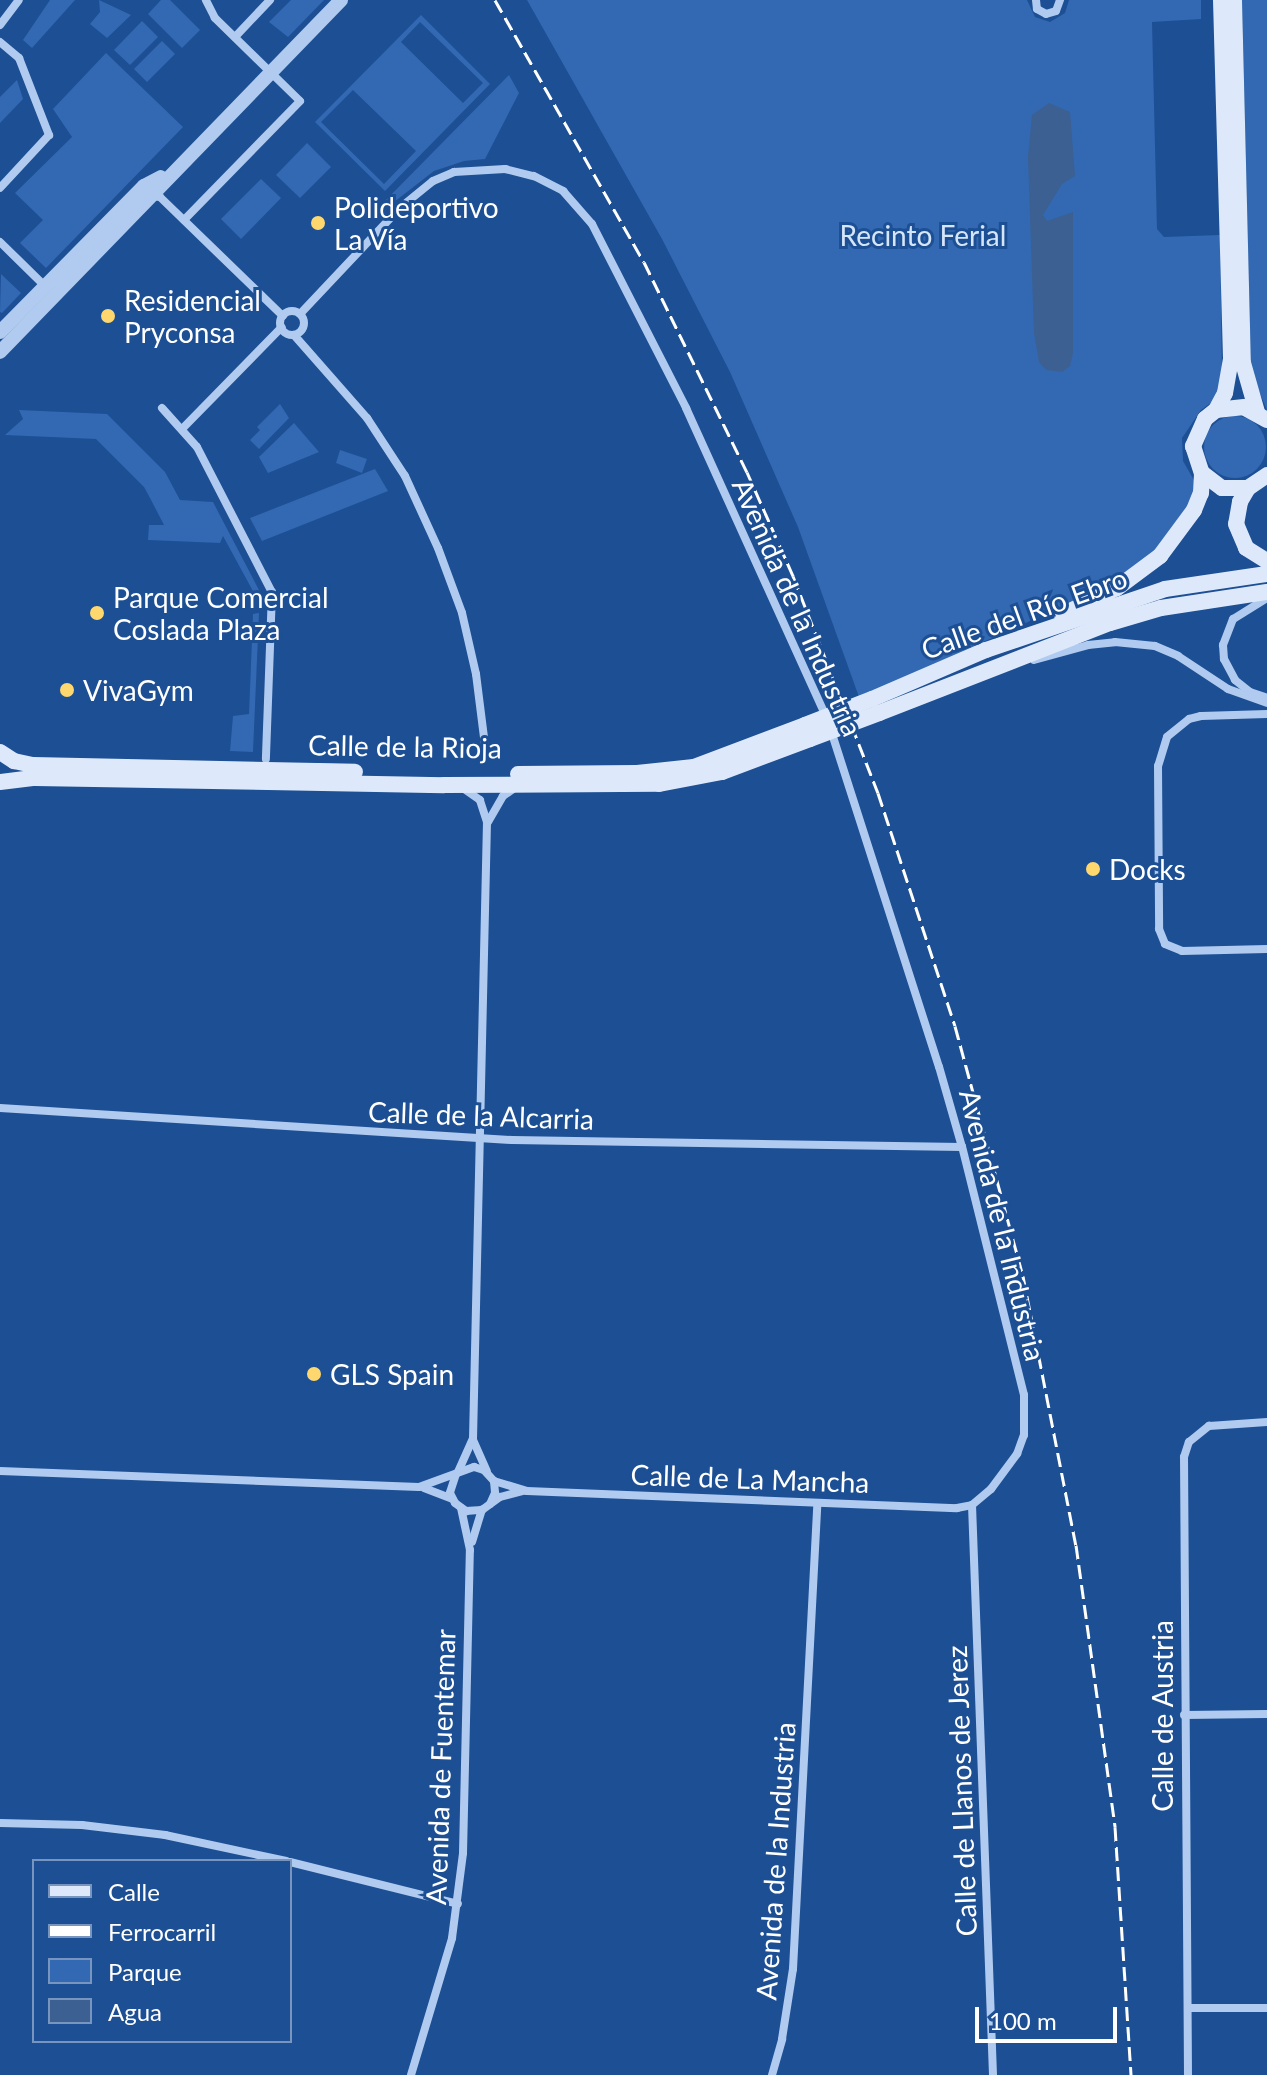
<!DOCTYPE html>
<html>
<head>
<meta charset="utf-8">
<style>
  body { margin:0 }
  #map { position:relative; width:1267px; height:2075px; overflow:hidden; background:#1d4f94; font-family:Lato,sans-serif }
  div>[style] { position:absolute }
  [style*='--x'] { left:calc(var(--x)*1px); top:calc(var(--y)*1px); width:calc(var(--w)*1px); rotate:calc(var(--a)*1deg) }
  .green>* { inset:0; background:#3269b2 }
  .round { border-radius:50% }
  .water>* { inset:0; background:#3c6091 }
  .minor>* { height:8px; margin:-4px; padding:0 4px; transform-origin:4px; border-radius:4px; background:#b0cbef }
  .minor>.ring { margin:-4px; padding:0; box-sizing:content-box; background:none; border:8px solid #b0cbef; border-radius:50% }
  .tertiary>* { height:14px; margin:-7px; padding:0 7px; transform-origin:7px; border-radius:7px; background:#b0cbef }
  .secondary>* { height:16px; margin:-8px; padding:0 8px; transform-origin:8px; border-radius:8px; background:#dde9fb }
  .rail>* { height:3px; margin-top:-1.5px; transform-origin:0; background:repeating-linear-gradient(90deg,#fff 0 14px,transparent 0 20px) }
  .secondary-bridge>* { height:16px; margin:-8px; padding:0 8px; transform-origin:8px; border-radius:8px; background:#dde9fb }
  .dots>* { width:22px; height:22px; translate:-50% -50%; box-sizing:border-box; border:4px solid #1d4f94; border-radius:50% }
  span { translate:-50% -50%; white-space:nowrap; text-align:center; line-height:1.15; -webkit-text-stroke:6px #1d4f94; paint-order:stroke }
  .poi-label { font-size:28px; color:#fff }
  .left { translate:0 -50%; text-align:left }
  .park-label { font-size:28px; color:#d6e6fa }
  .street-label { font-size:28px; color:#fff }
  .legend { position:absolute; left:32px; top:1859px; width:260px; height:184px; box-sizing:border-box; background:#1d4f94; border:2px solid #7795bf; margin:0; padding:10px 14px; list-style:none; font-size:24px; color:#fff }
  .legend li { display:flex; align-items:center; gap:16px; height:40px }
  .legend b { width:40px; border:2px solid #7795bf }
  .scale { position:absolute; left:975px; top:2007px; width:142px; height:36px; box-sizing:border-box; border:4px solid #fff; border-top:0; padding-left:10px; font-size:24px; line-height:28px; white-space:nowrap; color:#fff; -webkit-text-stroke:6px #1d4f94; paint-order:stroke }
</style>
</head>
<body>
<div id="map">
  <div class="green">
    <i style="clip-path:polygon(50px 0,75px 0,32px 48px,23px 40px)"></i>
    <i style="clip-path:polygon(99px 0,131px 15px,107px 38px,90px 24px,100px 12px)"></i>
    <i style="clip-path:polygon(161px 0,170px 0,200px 30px,182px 48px,148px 14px)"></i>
    <i style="clip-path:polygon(291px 0,324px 0,288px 37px,269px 22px)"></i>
    <i style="clip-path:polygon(527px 0,1027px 0,1035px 17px,1050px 22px,1065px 13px,1069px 0,1201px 0,1201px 19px,1152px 22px,1157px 229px,1164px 237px,1220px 235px,1222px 379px,1212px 402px,1201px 410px,1182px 438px,1183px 461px,1195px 482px,1194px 498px,1151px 556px,1119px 580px,1089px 595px,859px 697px,798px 527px,730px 372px,662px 239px)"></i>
    <i style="clip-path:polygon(1242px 0,1267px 0,1267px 410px,1251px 372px)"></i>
    <i style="clip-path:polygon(evenodd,421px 15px,490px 84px,385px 191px,315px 122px,421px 15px,420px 22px,483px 83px,463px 103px,401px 42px,420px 22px,421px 15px,353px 90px,416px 151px,384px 184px,321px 122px,353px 90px)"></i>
    <i style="clip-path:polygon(142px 21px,158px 37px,130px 65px,114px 50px)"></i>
    <i style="clip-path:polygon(162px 41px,175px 54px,147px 82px,134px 69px)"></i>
    <i style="clip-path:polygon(106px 53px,183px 127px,46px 268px,20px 243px,43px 220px,15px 193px,72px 137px,53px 109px)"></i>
    <i style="clip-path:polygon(509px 75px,519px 93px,485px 159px,464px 161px,434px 171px,385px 209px,381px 205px)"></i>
    <i style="clip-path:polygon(17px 80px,23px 99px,0 123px,0 97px)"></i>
    <i style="clip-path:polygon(307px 143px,331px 167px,300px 198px,276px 175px)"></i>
    <i style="clip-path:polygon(261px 179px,281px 198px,241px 239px,221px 219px)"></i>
    <i style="clip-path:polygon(1px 274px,21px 293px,2px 313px,0 312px)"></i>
    <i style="clip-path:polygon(280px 404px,289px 418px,259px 449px,250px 440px,260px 430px,257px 427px)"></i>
    <i style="clip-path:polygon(19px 410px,107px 414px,165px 472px,180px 500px,213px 502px,260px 592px,254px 593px,223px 536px,220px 543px,148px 540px,149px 525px,164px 525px,150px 498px,144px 487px,96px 439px,5px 435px,23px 419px)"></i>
    <i class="round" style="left:1204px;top:416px;width:62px;height:62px"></i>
    <i style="clip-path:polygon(294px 423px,319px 452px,268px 473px,259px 457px)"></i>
    <i style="clip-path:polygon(340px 450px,367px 459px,362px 473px,336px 463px)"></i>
    <i style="clip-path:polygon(375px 469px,388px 491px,262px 541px,250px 518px)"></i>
    <i style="clip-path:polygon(259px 613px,253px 752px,230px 751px,233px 716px,249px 714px,253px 614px)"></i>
  </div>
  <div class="water">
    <i style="clip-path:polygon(1049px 103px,1070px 112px,1075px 176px,1062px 184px,1043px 215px,1047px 221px,1073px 212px,1073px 353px,1070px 366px,1062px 372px,1046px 370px,1039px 362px,1034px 333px,1028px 157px,1032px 115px)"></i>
  </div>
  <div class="minor">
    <i style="--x:1036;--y:0;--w:9;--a:84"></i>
    <i style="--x:1037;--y:9;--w:10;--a:29"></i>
    <i style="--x:1046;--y:14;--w:10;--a:-17"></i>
    <i style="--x:1056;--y:11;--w:12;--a:-70"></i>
    <i style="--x:0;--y:25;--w:31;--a:-53"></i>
    <i style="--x:235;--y:37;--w:51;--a:-46.6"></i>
    <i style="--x:0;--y:42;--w:25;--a:40"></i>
    <i style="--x:19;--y:58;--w:83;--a:68.7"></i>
    <i style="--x:49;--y:135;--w:72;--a:132.8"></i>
    <i style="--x:152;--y:196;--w:8;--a:7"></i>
    <i style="--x:160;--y:197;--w:171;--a:44.1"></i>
    <i style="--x:184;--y:220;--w:166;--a:-45.7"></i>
    <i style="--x:300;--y:101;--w:119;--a:-135.7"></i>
    <i style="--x:215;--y:18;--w:20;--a:-117"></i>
    <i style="--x:0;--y:242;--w:64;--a:44.4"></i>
    <i class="ring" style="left:280px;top:311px;width:16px;height:16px"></i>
    <i style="--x:300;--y:314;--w:147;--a:-46.7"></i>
    <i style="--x:401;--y:207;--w:41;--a:-39.1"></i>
    <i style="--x:433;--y:181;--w:23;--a:-23"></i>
    <i style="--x:454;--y:172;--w:51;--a:-3.4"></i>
    <i style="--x:505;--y:169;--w:30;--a:14"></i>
    <i style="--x:534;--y:176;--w:33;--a:27"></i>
    <i style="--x:563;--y:191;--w:44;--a:48.7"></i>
    <i style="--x:592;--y:224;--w:207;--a:62.9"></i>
    <i style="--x:686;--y:408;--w:339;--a:65.6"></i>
    <i style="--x:294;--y:335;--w:111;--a:48.7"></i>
    <i style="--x:367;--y:418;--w:69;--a:56.8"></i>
    <i style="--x:405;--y:476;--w:79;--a:65.4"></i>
    <i style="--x:438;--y:548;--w:69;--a:69.7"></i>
    <i style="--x:462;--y:613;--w:63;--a:77.1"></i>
    <i style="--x:476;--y:674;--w:72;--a:82.8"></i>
    <i style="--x:162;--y:408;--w:52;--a:48.1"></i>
    <i style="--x:197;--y:447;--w:163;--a:62.7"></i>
    <i style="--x:272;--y:592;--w:167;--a:92.1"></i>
    <i style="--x:183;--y:428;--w:141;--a:-45.6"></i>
    <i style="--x:1267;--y:598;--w:40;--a:148"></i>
    <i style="--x:1233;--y:619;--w:28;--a:111"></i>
    <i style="--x:1223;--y:645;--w:14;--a:86"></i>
    <i style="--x:1224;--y:659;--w:24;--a:62"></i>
    <i style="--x:1235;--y:680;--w:19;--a:39"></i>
    <i style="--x:1250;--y:692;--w:18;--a:19"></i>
    <i style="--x:1034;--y:660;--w:56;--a:-15.5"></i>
    <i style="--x:1088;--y:645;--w:27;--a:-6"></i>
    <i style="--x:1115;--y:642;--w:40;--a:5.7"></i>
    <i style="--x:1155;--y:646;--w:25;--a:23"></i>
    <i style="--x:1178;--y:656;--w:60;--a:33.4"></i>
    <i style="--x:1228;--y:689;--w:41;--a:19.7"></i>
    <i style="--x:1267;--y:714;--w:66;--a:178.3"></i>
    <i style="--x:1201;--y:716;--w:12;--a:166"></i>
    <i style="--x:1189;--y:719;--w:28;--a:141"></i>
    <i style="--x:1167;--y:737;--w:30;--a:107"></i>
    <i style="--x:1158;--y:766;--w:163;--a:89.6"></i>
    <i style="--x:1159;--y:929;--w:16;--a:68"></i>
    <i style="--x:1165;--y:944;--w:18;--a:22"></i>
    <i style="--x:1182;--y:951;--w:85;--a:-1.3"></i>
    <i style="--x:488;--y:822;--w:30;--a:-60"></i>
    <i style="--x:503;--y:796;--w:12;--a:-35"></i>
    <i style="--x:0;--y:1108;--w:513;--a:3.58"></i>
    <i style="--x:512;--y:1140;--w:450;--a:0.9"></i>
    <i style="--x:473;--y:1440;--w:34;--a:66"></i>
    <i style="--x:0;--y:1471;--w:419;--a:2.2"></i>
    <i style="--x:419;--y:1487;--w:59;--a:-20"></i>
    <i style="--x:474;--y:1467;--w:10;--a:17"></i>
    <i style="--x:484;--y:1470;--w:15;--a:48"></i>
    <i style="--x:494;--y:1481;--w:12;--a:85"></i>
    <i style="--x:495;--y:1493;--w:12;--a:114"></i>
    <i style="--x:458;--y:1472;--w:36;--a:-66"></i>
    <i style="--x:473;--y:1439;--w:617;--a:-88.7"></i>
    <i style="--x:487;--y:822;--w:23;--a:-108"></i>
    <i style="--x:480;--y:800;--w:21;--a:-145"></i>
    <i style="--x:456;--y:1474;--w:20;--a:108"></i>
    <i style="--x:450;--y:1493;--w:11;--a:63"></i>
    <i style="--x:455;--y:1503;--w:14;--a:36"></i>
    <i style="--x:466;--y:1511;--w:16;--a:-4"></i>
    <i style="--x:482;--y:1510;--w:22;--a:-36"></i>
    <i style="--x:500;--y:1497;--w:23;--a:-15"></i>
    <i style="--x:494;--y:1481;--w:34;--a:17"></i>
    <i style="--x:527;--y:1491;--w:430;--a:2.3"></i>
    <i style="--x:957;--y:1508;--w:15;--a:-11"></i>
    <i style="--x:972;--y:1505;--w:25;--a:-40"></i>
    <i style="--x:991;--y:1489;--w:44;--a:-53.4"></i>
    <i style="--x:1017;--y:1454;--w:20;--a:-70"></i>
    <i style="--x:1024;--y:1435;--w:40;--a:-90"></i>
    <i style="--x:1024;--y:1395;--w:256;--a:-104"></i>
    <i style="--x:962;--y:1147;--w:83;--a:-106"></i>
    <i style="--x:939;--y:1067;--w:354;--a:-107.8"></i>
    <i style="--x:424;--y:1488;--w:30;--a:21"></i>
    <i style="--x:972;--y:1505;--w:570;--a:87.89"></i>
    <i style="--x:472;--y:1542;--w:34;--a:-73"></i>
    <i style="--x:1184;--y:1715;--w:83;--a:-0.7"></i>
    <i style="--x:0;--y:1823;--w:82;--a:1.4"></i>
    <i style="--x:82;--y:1825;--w:84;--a:6.9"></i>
    <i style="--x:165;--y:1835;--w:124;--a:12.1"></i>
    <i style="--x:290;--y:1862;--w:173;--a:14"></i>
    <i style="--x:1188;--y:2008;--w:79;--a:0"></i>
    <i style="--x:411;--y:2075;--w:143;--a:-73.3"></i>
    <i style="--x:452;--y:1938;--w:86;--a:-82.6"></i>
    <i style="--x:463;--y:1853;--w:303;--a:-88.7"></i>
    <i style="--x:470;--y:1550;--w:43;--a:-102.1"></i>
    <i style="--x:772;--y:2075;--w:37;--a:-74"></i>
    <i style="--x:782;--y:2039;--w:71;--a:-81.1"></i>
    <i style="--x:793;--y:1969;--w:466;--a:-87"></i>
    <i style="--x:1188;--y:2075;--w:618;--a:-90.37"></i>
    <i style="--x:1184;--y:1457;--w:16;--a:-72"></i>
    <i style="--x:1189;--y:1442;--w:26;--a:-39"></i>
    <i style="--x:1209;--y:1426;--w:58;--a:-3.9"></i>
  </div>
  <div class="tertiary">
    <i style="--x:0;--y:332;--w:205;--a:-45.4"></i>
    <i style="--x:144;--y:186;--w:19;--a:-28"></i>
    <i style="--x:0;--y:352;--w:490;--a:-45.9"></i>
  </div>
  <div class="secondary">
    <i style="--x:1234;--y:0;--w:363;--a:88.6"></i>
    <i style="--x:1243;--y:363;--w:51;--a:74.1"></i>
    <i style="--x:1216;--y:410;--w:19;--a:-62"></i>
    <i style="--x:1225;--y:393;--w:36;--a:-80"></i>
    <i style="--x:1231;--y:358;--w:358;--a:-91.6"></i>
    <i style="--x:1267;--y:420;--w:26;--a:-151"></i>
    <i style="--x:1244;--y:407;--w:28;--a:174"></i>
    <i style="--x:1216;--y:410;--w:14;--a:141"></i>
    <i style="--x:1205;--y:419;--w:30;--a:114"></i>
    <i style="--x:1193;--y:446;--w:28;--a:72"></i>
    <i style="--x:1202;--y:473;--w:25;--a:37"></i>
    <i style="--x:1222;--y:488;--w:26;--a:0"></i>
    <i style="--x:1248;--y:488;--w:23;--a:-34"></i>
    <i style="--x:1248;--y:488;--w:16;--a:120"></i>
    <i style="--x:1240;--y:502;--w:22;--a:100"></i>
    <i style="--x:1236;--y:524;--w:26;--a:67"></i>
    <i style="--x:1246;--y:548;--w:25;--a:32"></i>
    <i style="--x:1062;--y:615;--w:61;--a:-26.1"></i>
    <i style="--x:1117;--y:588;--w:54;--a:-36.7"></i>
    <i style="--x:1160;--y:556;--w:57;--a:-53.5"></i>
    <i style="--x:1194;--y:510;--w:18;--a:-68"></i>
    <i style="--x:1201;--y:493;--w:20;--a:-87"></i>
    <i style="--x:872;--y:699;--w:124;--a:-23.3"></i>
    <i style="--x:986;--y:650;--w:189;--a:-18.8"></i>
    <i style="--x:1165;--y:589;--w:103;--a:-8.4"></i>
    <i style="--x:879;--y:713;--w:248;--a:-21.3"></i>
    <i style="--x:1110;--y:623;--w:53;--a:-16.4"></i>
    <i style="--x:1161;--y:608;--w:107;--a:-8.6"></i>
    <i style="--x:0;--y:752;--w:17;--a:33"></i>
    <i style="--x:14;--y:761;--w:19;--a:12"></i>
    <i style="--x:33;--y:765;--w:322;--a:1.2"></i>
    <i style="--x:518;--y:774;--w:119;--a:-0.5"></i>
    <i style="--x:637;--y:773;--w:57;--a:-6"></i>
    <i style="--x:694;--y:767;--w:119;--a:-20.7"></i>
    <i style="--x:0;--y:782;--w:35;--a:-7"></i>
    <i style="--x:35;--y:778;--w:409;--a:1"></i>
    <i style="--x:444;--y:785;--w:215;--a:-0.3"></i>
    <i style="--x:659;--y:784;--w:64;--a:-10.8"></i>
    <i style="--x:722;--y:772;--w:94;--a:-20.6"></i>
  </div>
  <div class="rail">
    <i style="--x:495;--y:0;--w:301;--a:60.4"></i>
    <i style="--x:644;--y:262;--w:234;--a:63.9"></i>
    <i style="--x:747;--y:472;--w:114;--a:66.1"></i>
    <i style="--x:793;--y:576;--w:233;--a:68.6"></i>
    <i style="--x:878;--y:793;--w:245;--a:71.7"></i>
    <i style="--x:955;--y:1026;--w:259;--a:74.8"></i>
    <i style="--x:1023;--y:1276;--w:274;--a:78.9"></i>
    <i style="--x:1076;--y:1545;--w:285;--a:82.1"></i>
    <i style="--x:1115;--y:1827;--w:249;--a:86.3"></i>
  </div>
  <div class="secondary-bridge">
    <i style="--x:805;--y:725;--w:72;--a:-21.2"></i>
    <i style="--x:810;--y:739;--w:74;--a:-20.6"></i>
  </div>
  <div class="dots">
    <i style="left:318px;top:223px;background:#fed76f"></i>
    <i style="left:108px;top:316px;background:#fed76f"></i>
    <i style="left:97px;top:613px;background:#fed76f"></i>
    <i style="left:67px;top:690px;background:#fed76f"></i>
    <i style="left:1093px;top:869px;background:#fed76f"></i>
    <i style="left:314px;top:1374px;background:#fed76f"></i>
  </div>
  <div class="poi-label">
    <span class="left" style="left:334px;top:223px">Polideportivo<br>La Vía</span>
    <span class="left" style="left:124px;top:316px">Residencial<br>Pryconsa</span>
    <span class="left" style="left:113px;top:613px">Parque Comercial<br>Coslada Plaza</span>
    <span class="left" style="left:83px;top:690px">VivaGym</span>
    <span class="left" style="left:1109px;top:869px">Docks</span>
    <span class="left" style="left:330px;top:1374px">GLS Spain</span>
  </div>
  <div class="park-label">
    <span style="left:923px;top:235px">Recinto Ferial</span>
  </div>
  <div class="street-label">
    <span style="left:798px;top:607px;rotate:66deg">Avenida de la Industria</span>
    <span style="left:1024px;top:613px;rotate:-20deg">Calle del Río Ebro</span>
    <span style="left:405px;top:746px;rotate:1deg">Calle de la Rioja</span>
    <span style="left:481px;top:1115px;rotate:2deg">Calle de la Alcarria</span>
    <span style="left:1003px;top:1225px;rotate:76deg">Avenida de la Industria</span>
    <span style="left:750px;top:1478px;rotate:2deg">Calle de La Mancha</span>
    <span style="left:1162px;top:1716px;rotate:-90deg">Calle de Austria</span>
    <span style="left:440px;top:1767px;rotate:-88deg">Avenida de Fuentemar</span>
    <span style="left:961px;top:1791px;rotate:-92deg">Calle de Llanos de Jerez</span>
    <span style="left:775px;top:1861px;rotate:-86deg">Avenida de la Industria</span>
  </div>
  <ul class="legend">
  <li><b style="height:10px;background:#dde9fb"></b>Calle</li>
  <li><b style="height:10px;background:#fff"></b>Ferrocarril</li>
  <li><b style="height:22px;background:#3269b2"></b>Parque</li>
  <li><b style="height:22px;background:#3c6091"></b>Agua</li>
  </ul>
  <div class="scale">100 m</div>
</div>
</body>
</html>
